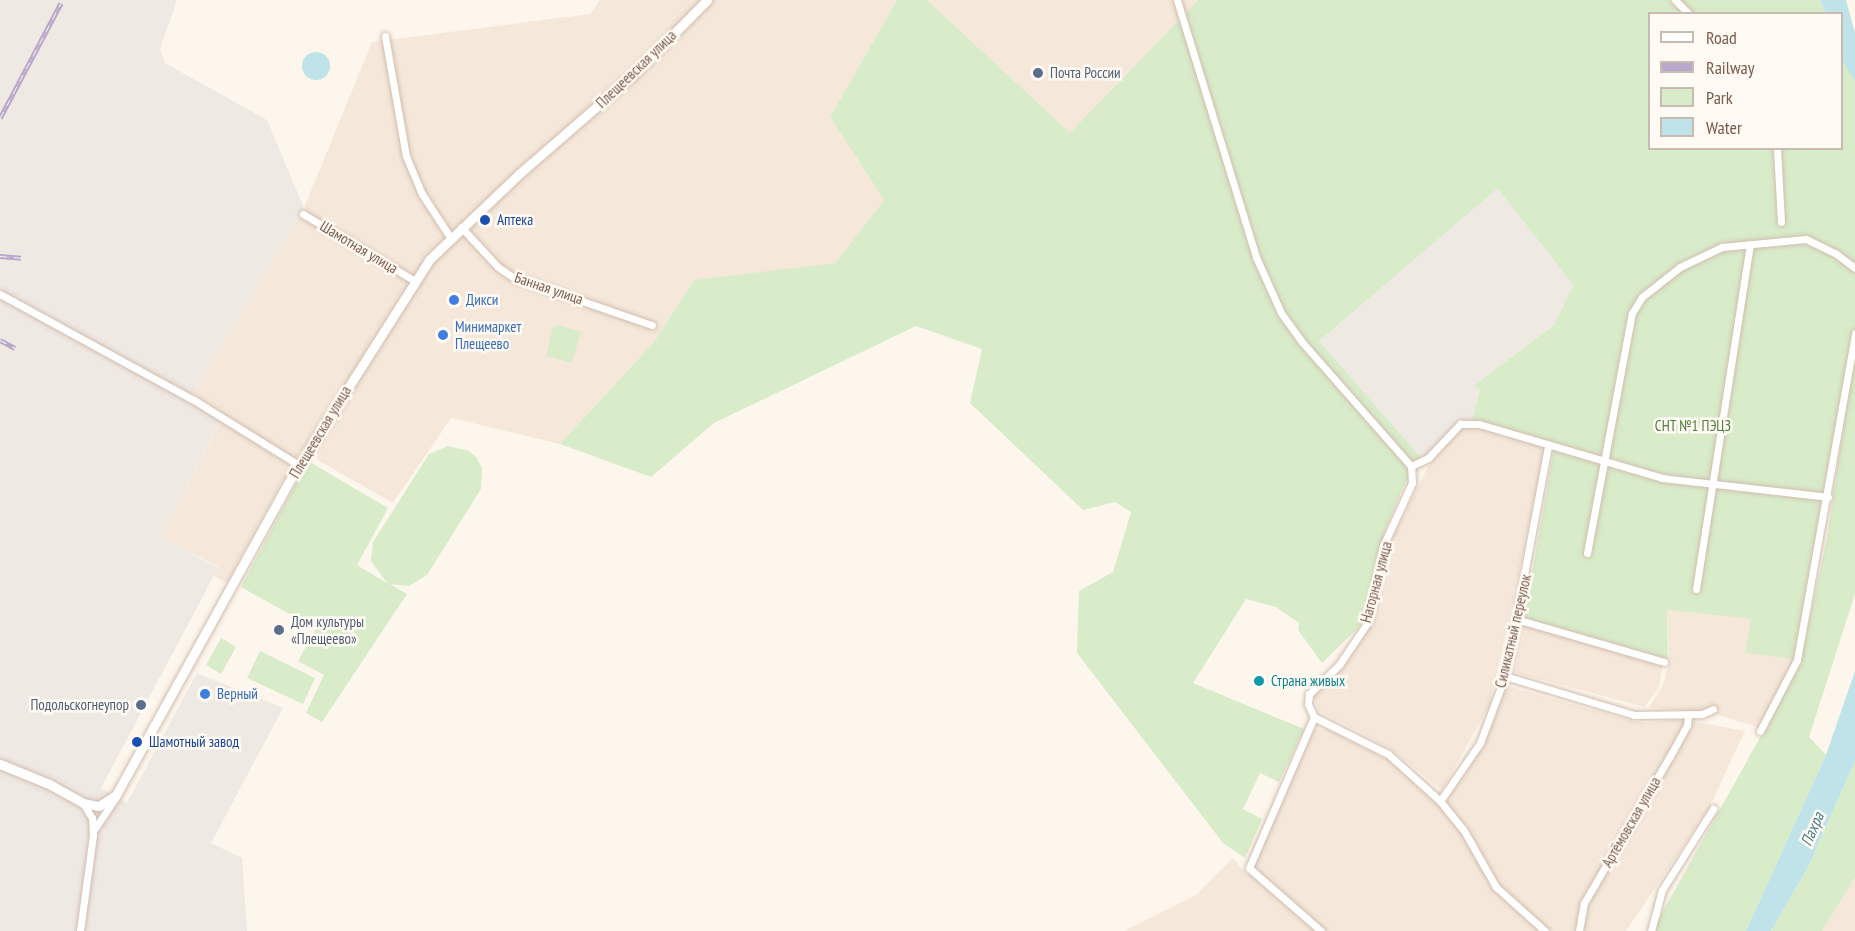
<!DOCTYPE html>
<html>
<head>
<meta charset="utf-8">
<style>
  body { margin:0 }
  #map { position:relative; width:1855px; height:931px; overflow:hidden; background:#fdf6ec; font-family:"PT Sans Narrow",sans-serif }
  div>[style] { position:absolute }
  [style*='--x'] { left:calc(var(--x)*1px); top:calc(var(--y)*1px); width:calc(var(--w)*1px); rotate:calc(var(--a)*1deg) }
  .residential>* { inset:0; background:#f5e8da }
  .industrial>* { inset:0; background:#efe9e4 }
  .green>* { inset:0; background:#d8ecc9 }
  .water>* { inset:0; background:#bfe3e8 }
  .round { border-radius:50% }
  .roads { filter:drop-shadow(0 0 2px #d1beb0) drop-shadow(0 0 2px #d1beb0) }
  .street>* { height:7px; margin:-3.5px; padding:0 3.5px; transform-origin:3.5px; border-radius:3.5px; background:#fff }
  .secondary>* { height:9px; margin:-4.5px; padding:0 4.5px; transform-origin:4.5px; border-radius:4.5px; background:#fff }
  .rail>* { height:4.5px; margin-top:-2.25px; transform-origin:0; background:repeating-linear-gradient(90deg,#fffaf3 0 7px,#b9a8c9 0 14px); box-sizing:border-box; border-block:2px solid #b9a8c9 }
  .dots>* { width:16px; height:16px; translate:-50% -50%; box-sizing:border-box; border:3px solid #fffaf3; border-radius:50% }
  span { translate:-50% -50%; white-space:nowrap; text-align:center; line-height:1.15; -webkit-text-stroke:5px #fffaf3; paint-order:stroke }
  .street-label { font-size:15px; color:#7a5c4d }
  .service-label { font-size:15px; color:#4e5e75 }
  .left { translate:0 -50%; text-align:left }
  .right { translate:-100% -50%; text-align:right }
  .transit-label { font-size:15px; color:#164399 }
  .shop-label { font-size:15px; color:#366cbe }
  .park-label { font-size:15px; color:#537a41 }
  .culture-label { font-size:15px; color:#0d838f }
  .water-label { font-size:16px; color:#437c86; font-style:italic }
  .legend { position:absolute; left:1648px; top:12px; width:195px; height:138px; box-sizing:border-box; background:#fffaf3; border:2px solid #cabbb1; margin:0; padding:8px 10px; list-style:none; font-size:18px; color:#7a5c4d }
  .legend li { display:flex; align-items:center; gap:12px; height:30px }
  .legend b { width:30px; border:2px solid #cabbb1 }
</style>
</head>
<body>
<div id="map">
  <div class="residential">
    <i style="clip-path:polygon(600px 0,897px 0,830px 117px,884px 200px,836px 264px,694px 280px,654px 342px,560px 444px,451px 418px,393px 503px,300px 450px,227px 583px,214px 576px,218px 567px,160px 537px,224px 415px,193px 393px,304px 208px,372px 42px,590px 14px)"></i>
    <i style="clip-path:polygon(927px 0,1198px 0,1070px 134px)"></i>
    <i style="clip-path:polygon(1461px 424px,1544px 447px,1545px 451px,1490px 704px,1442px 790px,1388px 747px,1319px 711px,1314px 696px,1352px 653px,1370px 622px,1384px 554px,1429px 465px,1453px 429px)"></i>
    <i style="clip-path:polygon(1667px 610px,1752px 619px,1794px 659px,1760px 728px,1715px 714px,1649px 707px,1662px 687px,1669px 665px)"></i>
    <i style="clip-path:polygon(1519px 623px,1663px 663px,1659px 687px,1645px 707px,1513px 672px)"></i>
    <i style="clip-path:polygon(1504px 685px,1628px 720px,1648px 723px,1680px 719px,1745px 731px,1709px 808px,1626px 931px,1124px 931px,1196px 895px,1233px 858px,1248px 876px,1314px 729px,1330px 730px,1388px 760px,1439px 803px,1445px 803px,1481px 748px)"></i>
    <i style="clip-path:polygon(1855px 877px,1855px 931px,1822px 931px)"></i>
  </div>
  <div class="industrial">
    <i style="clip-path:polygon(0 0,177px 0,160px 49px,165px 63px,267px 120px,304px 208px,191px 396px,224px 414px,160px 537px,218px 568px,101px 788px,127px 803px,197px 673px,283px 708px,211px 843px,242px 858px,247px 931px,0 931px)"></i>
    <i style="clip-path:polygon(1498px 187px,1573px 285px,1554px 325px,1476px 385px,1480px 390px,1472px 420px,1459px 423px,1425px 462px,1319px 341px)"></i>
  </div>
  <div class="green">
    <i style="clip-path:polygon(897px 0,927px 0,1070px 133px,1198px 0,1820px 0,1826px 13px,1650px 14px,1650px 148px,1842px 148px,1842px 61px,1855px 81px,1855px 594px,1809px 737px,1826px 755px,1746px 931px,1652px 931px,1767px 725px,1803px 650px,1827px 538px,1843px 428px,1837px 429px,1794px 659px,1745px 653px,1751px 619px,1667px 610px,1668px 660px,1524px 618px,1554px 449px,1551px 441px,1472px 420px,1480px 390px,1475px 385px,1554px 325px,1573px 285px,1498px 188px,1319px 341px,1425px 462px,1406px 481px,1385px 530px,1365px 621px,1322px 663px,1298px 630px,1299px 623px,1276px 607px,1246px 599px,1193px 683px,1304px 729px,1279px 782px,1260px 773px,1243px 809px,1262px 819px,1245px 858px,1223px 843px,1077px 653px,1079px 591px,1113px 572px,1131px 512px,1115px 502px,1083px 510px,970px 403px,982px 349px,916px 326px,714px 423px,651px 477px,560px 444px,654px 342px,694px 280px,836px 263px,884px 200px,830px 117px)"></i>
    <i style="clip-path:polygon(558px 325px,581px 332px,572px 363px,546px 356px,552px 329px)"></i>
    <i style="clip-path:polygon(448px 446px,469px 451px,477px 458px,482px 468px,481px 489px,427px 575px,409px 586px,390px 584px,407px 594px,322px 722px,306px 713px,324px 675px,298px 661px,316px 629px,241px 587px,308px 461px,388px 508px,357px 565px,387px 583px,371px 561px,373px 542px,429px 454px)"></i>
    <i style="clip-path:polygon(221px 638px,236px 647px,221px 674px,206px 665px)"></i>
    <i style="clip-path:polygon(260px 651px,315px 678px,303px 704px,247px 678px)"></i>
    <i style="clip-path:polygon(1855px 761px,1855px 877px,1822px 931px,1771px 931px,1808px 867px)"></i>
  </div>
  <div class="water">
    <i style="clip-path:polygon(1820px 0,1846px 0,1855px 33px,1855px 81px,1842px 61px,1842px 14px,1826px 13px)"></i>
    <i class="round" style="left:302px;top:52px;width:28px;height:28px"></i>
    <i style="clip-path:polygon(1855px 671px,1855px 761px,1808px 867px,1771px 931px,1746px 931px,1826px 755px)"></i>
  </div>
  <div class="roads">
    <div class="street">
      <i style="--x:1177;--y:0;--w:269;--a:72.9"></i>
      <i style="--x:1256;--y:257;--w:61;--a:65.9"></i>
      <i style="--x:1281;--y:313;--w:36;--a:54"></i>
      <i style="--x:1302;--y:342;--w:165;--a:48.7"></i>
      <i style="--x:1675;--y:0;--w:20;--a:45"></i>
      <i style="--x:385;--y:36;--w:122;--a:80.1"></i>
      <i style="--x:406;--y:156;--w:41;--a:67.2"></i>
      <i style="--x:422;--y:194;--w:51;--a:56.9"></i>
      <i style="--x:1777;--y:148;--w:74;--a:86.9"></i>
      <i style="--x:303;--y:214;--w:131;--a:30.9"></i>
      <i style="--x:461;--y:227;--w:54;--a:47.2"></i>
      <i style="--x:498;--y:267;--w:18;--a:34"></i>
      <i style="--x:513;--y:277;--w:147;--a:19.1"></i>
      <i style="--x:0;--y:294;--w:221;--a:28.7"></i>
      <i style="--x:194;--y:400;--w:123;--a:31.8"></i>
      <i style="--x:1411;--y:466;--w:19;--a:-25"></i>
      <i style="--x:1428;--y:458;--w:47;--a:-46.7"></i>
      <i style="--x:1460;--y:424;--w:19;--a:0"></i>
      <i style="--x:1479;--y:424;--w:191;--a:16.4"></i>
      <i style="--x:1662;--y:478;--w:167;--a:6.5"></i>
      <i style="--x:1587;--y:553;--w:244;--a:-79.4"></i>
      <i style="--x:1632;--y:313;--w:19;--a:-58"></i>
      <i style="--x:1642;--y:297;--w:48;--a:-38.3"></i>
      <i style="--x:1680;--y:267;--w:47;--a:-25.5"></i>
      <i style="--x:1722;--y:247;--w:84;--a:-5.4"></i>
      <i style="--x:1806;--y:239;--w:32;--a:26"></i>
      <i style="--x:1835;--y:253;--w:25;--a:37"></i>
      <i style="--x:1696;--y:589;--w:349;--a:-81.1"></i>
      <i style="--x:1516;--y:619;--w:154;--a:16.2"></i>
      <i style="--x:1505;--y:676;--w:135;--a:16.8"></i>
      <i style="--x:1634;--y:715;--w:68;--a:-0.8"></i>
      <i style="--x:1702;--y:714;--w:12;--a:-24"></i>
      <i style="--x:1314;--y:717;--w:83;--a:26.6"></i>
      <i style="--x:1388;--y:754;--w:70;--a:42.1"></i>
      <i style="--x:1440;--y:801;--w:36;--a:51"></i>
      <i style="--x:1463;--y:829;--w:67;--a:60.4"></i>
      <i style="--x:1496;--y:887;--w:66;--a:41.9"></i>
      <i style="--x:1314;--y:717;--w:14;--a:-115"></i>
      <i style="--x:1308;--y:704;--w:10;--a:-84"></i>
      <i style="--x:1309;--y:694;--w:42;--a:-44"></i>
      <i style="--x:1339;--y:665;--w:52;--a:-56"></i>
      <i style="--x:1368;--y:622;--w:77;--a:-78.8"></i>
      <i style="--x:1383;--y:546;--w:69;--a:-65.3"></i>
      <i style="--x:1412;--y:483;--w:17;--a:-93"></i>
      <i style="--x:1314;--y:717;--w:164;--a:113.3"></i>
      <i style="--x:1249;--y:868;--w:96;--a:41.2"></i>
      <i style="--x:1760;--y:731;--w:80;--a:-62.5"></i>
      <i style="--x:1797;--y:660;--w:332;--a:-79.9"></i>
      <i style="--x:1440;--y:801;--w:70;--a:-55.4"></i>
      <i style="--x:1480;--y:743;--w:72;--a:-69.5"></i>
      <i style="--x:1505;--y:676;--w:233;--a:-79.4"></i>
      <i style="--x:93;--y:831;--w:40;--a:-56"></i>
      <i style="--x:80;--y:931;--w:97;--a:-82.3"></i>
      <i style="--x:93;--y:835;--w:17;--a:-93"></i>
      <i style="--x:92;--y:818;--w:17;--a:-121"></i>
      <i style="--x:1579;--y:931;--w:28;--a:-80"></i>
      <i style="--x:1584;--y:903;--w:170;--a:-59.7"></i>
      <i style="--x:1670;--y:756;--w:35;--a:-61"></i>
      <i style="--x:1687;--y:725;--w:10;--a:-84"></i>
      <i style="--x:1651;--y:931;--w:42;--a:-75"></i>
      <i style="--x:1662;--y:890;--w:96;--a:-57.8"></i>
    </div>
    <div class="secondary">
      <i style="--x:0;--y:764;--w:53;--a:22.2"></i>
      <i style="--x:49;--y:784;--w:39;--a:29"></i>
      <i style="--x:83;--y:803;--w:16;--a:11"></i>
      <i style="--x:99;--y:806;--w:20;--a:-33"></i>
      <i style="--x:116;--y:795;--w:364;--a:-61.1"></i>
      <i style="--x:292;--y:476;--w:256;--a:-57.6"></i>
      <i style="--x:429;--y:260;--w:124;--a:-43.7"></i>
      <i style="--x:519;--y:174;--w:152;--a:-41"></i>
      <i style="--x:634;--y:74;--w:104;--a:-45.4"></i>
    </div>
  </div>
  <div class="rail">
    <i style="--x:0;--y:118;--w:130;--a:-62.1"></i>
    <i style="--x:0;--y:256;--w:21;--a:5"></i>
    <i style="--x:0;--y:340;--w:17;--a:28"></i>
  </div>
  <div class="dots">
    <i style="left:1038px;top:73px;background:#5c6f8a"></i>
    <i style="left:485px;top:220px;background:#1a4fb4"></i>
    <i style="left:454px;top:300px;background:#3f7fe0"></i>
    <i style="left:443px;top:335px;background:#3f7fe0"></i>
    <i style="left:279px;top:630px;background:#5c6f8a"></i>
    <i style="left:1259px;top:681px;background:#0f9aa8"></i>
    <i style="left:205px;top:694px;background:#3f7fe0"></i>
    <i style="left:141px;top:705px;background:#5c6f8a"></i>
    <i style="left:137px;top:742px;background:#1a4fb4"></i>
  </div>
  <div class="street-label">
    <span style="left:636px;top:69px;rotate:-44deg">Плещеевская улица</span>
    <span style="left:359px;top:247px;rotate:31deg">Шамотная улица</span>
    <span style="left:549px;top:288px;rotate:19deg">Банная улица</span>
    <span style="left:320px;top:432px;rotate:-59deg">Плещеевская улица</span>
    <span style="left:1376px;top:582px;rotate:-75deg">Нагорная улица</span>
    <span style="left:1513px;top:631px;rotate:-77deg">Силикатный переулок</span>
    <span style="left:1631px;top:822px;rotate:-60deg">Артёмовская улица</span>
  </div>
  <div class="service-label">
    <span class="left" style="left:1050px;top:73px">Почта России</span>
    <span class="left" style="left:291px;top:630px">Дом культуры<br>«Плещеево»</span>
    <span class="right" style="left:129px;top:705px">Подольскогнеупор</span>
  </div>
  <div class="transit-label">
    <span class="left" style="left:497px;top:220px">Аптека</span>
    <span class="left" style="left:149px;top:742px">Шамотный завод</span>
  </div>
  <div class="shop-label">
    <span class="left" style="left:466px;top:300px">Дикси</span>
    <span class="left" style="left:455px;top:335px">Минимаркет<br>Плещеево</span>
    <span class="left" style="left:217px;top:694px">Верный</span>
  </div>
  <div class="park-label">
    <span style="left:1693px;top:426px">СНТ №1 ПЭЦЗ</span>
  </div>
  <div class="culture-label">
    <span class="left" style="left:1271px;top:681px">Страна живых</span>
  </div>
  <div class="water-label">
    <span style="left:1812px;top:829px;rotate:-67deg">Пахра</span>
  </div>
  <ul class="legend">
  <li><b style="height:8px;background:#fff"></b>Road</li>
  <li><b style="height:8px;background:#b9a8c9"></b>Railway</li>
  <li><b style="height:16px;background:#d8ecc9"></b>Park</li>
  <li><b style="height:16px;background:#bfe3e8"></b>Water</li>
  </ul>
</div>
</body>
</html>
